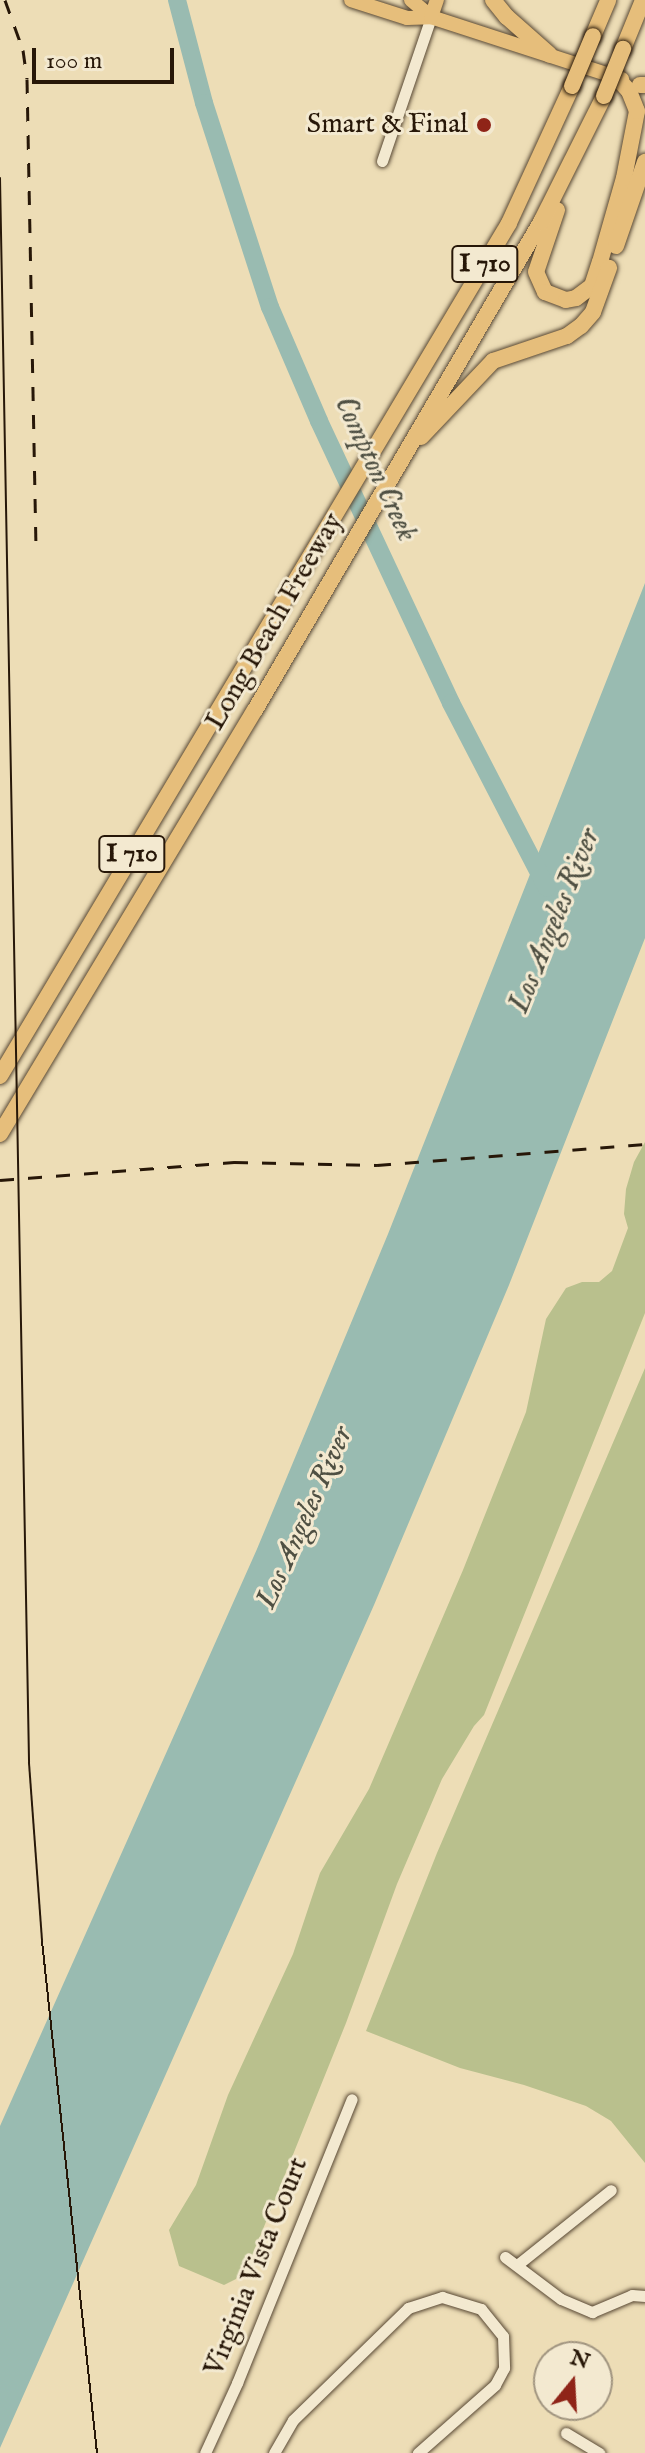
<!DOCTYPE html>
<html>
<head>
<meta charset="utf-8">
<style>
  body { margin:0 }
  #map { position:relative; width:645px; height:2453px; overflow:hidden; background:#edddb6; font-family:"IM FELL English",serif }
  div>[style] { position:absolute }
  [style*='--x'] { left:calc(var(--x)*1px); top:calc(var(--y)*1px); width:calc(var(--w)*1px); rotate:calc(var(--a)*1deg) }
  .green>* { inset:0; background:#b9c08d }
  .water>* { inset:0; background:#99bbb1 }
  .river>* { height:18px; margin:-9px; padding:0 9px; transform-origin:9px; border-radius:9px; background:#99bbb1 }
  .roads { filter:drop-shadow(0 0 2px #584834) drop-shadow(0 0 2px #584834) }
  .minor>* { height:11px; margin:-5.5px; padding:0 5.5px; transform-origin:5.5px; border-radius:5.5px; background:#f3e9d0 }
  .major>* { height:14px; margin:-7px; padding:0 7px; transform-origin:7px; border-radius:7px; background:#e6be7b }
  .highway>* { height:16px; margin:-8px; padding:0 8px; transform-origin:8px; border-radius:8px; background:#e6be7b }
  .tram>* { height:2px; margin:-1px; padding:0 1px; transform-origin:1px; border-radius:1px; background:#271708 }
  .rail>* { height:3px; margin-top:-1.5px; transform-origin:0; background:repeating-linear-gradient(90deg,#271708 0 14px,transparent 0 28px) }
  .bridges { filter:drop-shadow(0 0 2px #271708) drop-shadow(0 0 2px #271708) }
  .highway-bridge>* { height:16px; margin:-8px; padding:0 8px; transform-origin:8px; border-radius:8px; background:#e6be7b }
  .dots>* { width:22px; height:22px; translate:-50% -50%; box-sizing:border-box; border:4px solid #f3e9d0; border-radius:50% }
  span { translate:-50% -50%; white-space:nowrap; text-align:center; line-height:1.15; -webkit-text-stroke:6px #f3e9d0; paint-order:stroke }
  .shield-label span { padding:2px 6px; background:#f3e9d0; border:2px solid; border-radius:6px; -webkit-text-stroke-width:0 }
  .shield-label { font-size:26px; color:#271708; font-weight:700 }
  .poi-label { font-size:28px; color:#271708 }
  .right { translate:-100% -50%; text-align:right }
  .street-label { font-size:28px; color:#271708 }
  .water-label { font-size:30px; color:#4f5043; font-style:italic }
  .north { position:absolute; left:533px; top:2341px; width:80px; height:80px; box-sizing:border-box; background:#f3e9d0; border:2px solid #a19580; border-radius:50%; rotate:18deg; font-size:22px; font-weight:700; line-height:32px; text-align:center; color:#271708 }
  .north::after { content:''; display:block; margin:auto; width:28px; height:36px; background:#8f2418; clip-path:polygon(50% 0,100% 100%,50% 72%,0 100%) }
  .scale { position:absolute; left:32px; top:48px; width:142px; height:36px; box-sizing:border-box; border:4px solid #271708; border-top:0; padding-left:10px; font-size:24px; line-height:28px; white-space:nowrap; color:#271708; -webkit-text-stroke:6px #f3e9d0; paint-order:stroke }
</style>
</head>
<body>
<div id="map">
  <div class="green">
    <i style="clip-path:polygon(645px 1142px,645px 1313px,484px 1715px,474px 1726px,442px 1779px,397px 1884px,346px 2023px,251px 2259px,236px 2279px,224px 2285px,179px 2266px,169px 2230px,196px 2185px,228px 2095px,293px 1954px,320px 1873px,369px 1789px,463px 1570px,526px 1412px,546px 1319px,566px 1288px,582px 1282px,599px 1282px,612px 1271px,628px 1228px,624px 1214px,626px 1189px,634px 1162px)"></i>
    <i style="clip-path:polygon(645px 1368px,645px 2163px,611px 2121px,586px 2106px,524px 2085px,460px 2068px,366px 2031px,437px 1853px)"></i>
  </div>
  <div class="water">
    <i style="clip-path:polygon(645px 583px,645px 938px,509px 1285px,374px 1605px,0 2448px,0 2126px,257px 1549px,388px 1234px)"></i>
  </div>
  <div class="river">
    <i style="--x:177;--y:0;--w:106;--a:75.3"></i>
    <i style="--x:204;--y:103;--w:214;--a:72.1"></i>
    <i style="--x:270;--y:307;--w:124;--a:66.7"></i>
    <i style="--x:319;--y:421;--w:311;--a:64.9"></i>
    <i style="--x:451;--y:703;--w:208;--a:62.6"></i>
  </div>
  <div class="roads">
    <div class="minor">
      <i style="--x:382;--y:161;--w:152;--a:-71.2"></i>
      <i style="--x:505;--y:2257;--w:70;--a:36.9"></i>
      <i style="--x:561;--y:2299;--w:34;--a:23"></i>
      <i style="--x:592;--y:2312;--w:43;--a:-23"></i>
      <i style="--x:632;--y:2295;--w:13;--a:4"></i>
      <i style="--x:517;--y:2265;--w:120;--a:-38.6"></i>
      <i style="--x:566;--y:2433;--w:39;--a:31"></i>
      <i style="--x:205;--y:2453;--w:77;--a:-65.4"></i>
      <i style="--x:237;--y:2383;--w:306;--a:-68"></i>
      <i style="--x:274;--y:2453;--w:38;--a:-60"></i>
      <i style="--x:293;--y:2420;--w:161;--a:-44.2"></i>
      <i style="--x:408;--y:2308;--w:36;--a:-18"></i>
      <i style="--x:442;--y:2297;--w:41;--a:17.1"></i>
      <i style="--x:481;--y:2309;--w:35;--a:51"></i>
      <i style="--x:503;--y:2336;--w:32;--a:88"></i>
      <i style="--x:504;--y:2368;--w:19;--a:118"></i>
      <i style="--x:495;--y:2385;--w:103;--a:138.6"></i>
    </div>
    <div class="major">
      <i style="--x:351;--y:0;--w:59;--a:17.8"></i>
      <i style="--x:407;--y:18;--w:24;--a:-2"></i>
      <i style="--x:411;--y:0;--w:26;--a:40"></i>
      <i style="--x:431;--y:17;--w:201;--a:18"></i>
      <i style="--x:431;--y:17;--w:18;--a:-71"></i>
    </div>
    <div class="highway">
      <i style="--x:493;--y:0;--w:22;--a:51"></i>
      <i style="--x:507;--y:17;--w:57;--a:41.5"></i>
      <i style="--x:593;--y:36;--w:39;--a:-67"></i>
      <i style="--x:623;--y:49;--w:53;--a:-67.8"></i>
      <i style="--x:640;--y:85;--w:5;--a:0"></i>
      <i style="--x:557;--y:210;--w:65;--a:108.7"></i>
      <i style="--x:536;--y:272;--w:22;--a:66"></i>
      <i style="--x:545;--y:292;--w:22;--a:21"></i>
      <i style="--x:566;--y:300;--w:10;--a:-11"></i>
      <i style="--x:576;--y:298;--w:20;--a:-37"></i>
      <i style="--x:592;--y:286;--w:25;--a:-72"></i>
      <i style="--x:600;--y:262;--w:87;--a:-74.1"></i>
      <i style="--x:624;--y:178;--w:68;--a:-79"></i>
      <i style="--x:637;--y:111;--w:22;--a:-112"></i>
      <i style="--x:629;--y:91;--w:19;--a:-133"></i>
      <i style="--x:616;--y:246;--w:89;--a:-71"></i>
      <i style="--x:421;--y:437;--w:105;--a:-46.5"></i>
      <i style="--x:493;--y:361;--w:78;--a:-18.7"></i>
      <i style="--x:567;--y:336;--w:17;--a:-36"></i>
      <i style="--x:581;--y:326;--w:18;--a:-49"></i>
      <i style="--x:593;--y:312;--w:47;--a:-70"></i>
      <i style="--x:0;--y:1076;--w:993;--a:-59.17"></i>
      <i style="--x:509;--y:223;--w:151;--a:-65.3"></i>
      <i style="--x:0;--y:1134;--w:495;--a:-59"></i>
      <i style="--x:255;--y:710;--w:566;--a:-59.63"></i>
      <i style="--x:541;--y:222;--w:141;--a:-63.4"></i>
    </div>
  </div>
  <div class="tram">
    <i style="--x:0;--y:178;--w:1585;--a:88.95"></i>
    <i style="--x:29;--y:1763;--w:178;--a:85.8"></i>
    <i style="--x:42;--y:1941;--w:515;--a:83.87"></i>
  </div>
  <div class="rail">
    <i style="--x:5;--y:0;--w:53;--a:70.2"></i>
    <i style="--x:23;--y:50;--w:29;--a:82"></i>
    <i style="--x:27;--y:79;--w:465;--a:88.9"></i>
    <i style="--x:0;--y:1180;--w:235;--a:-4.4"></i>
    <i style="--x:234;--y:1162;--w:143;--a:1.2"></i>
    <i style="--x:377;--y:1165;--w:269;--a:-4.5"></i>
  </div>
  <div class="bridges">
    <div class="highway-bridge">
      <i style="--x:572;--y:86;--w:54;--a:-67.2"></i>
      <i style="--x:604;--y:96;--w:51;--a:-68"></i>
    </div>
  </div>
  <div class="dots">
    <i style="left:484px;top:125px;background:#8f2418"></i>
  </div>
  <div class="shield-label">
    <span style="left:485px;top:264px">I 710</span>
    <span style="left:132px;top:854px">I 710</span>
  </div>
  <div class="poi-label">
    <span class="right" style="left:468px;top:125px">Smart &amp; Final</span>
  </div>
  <div class="street-label">
    <span style="left:275px;top:622px;rotate:-60deg">Long Beach Freeway</span>
    <span style="left:257px;top:2267px;rotate:-68deg">Virginia Vista Court</span>
  </div>
  <div class="water-label">
    <span style="left:375px;top:469px;rotate:65deg">Compton Creek</span>
    <span style="left:555px;top:921px;rotate:-68deg">Los Angeles River</span>
    <span style="left:305px;top:1518px;rotate:-66deg">Los Angeles River</span>
  </div>
  <div class="north">N</div>
  <div class="scale">100 m</div>
</div>
</body>
</html>
